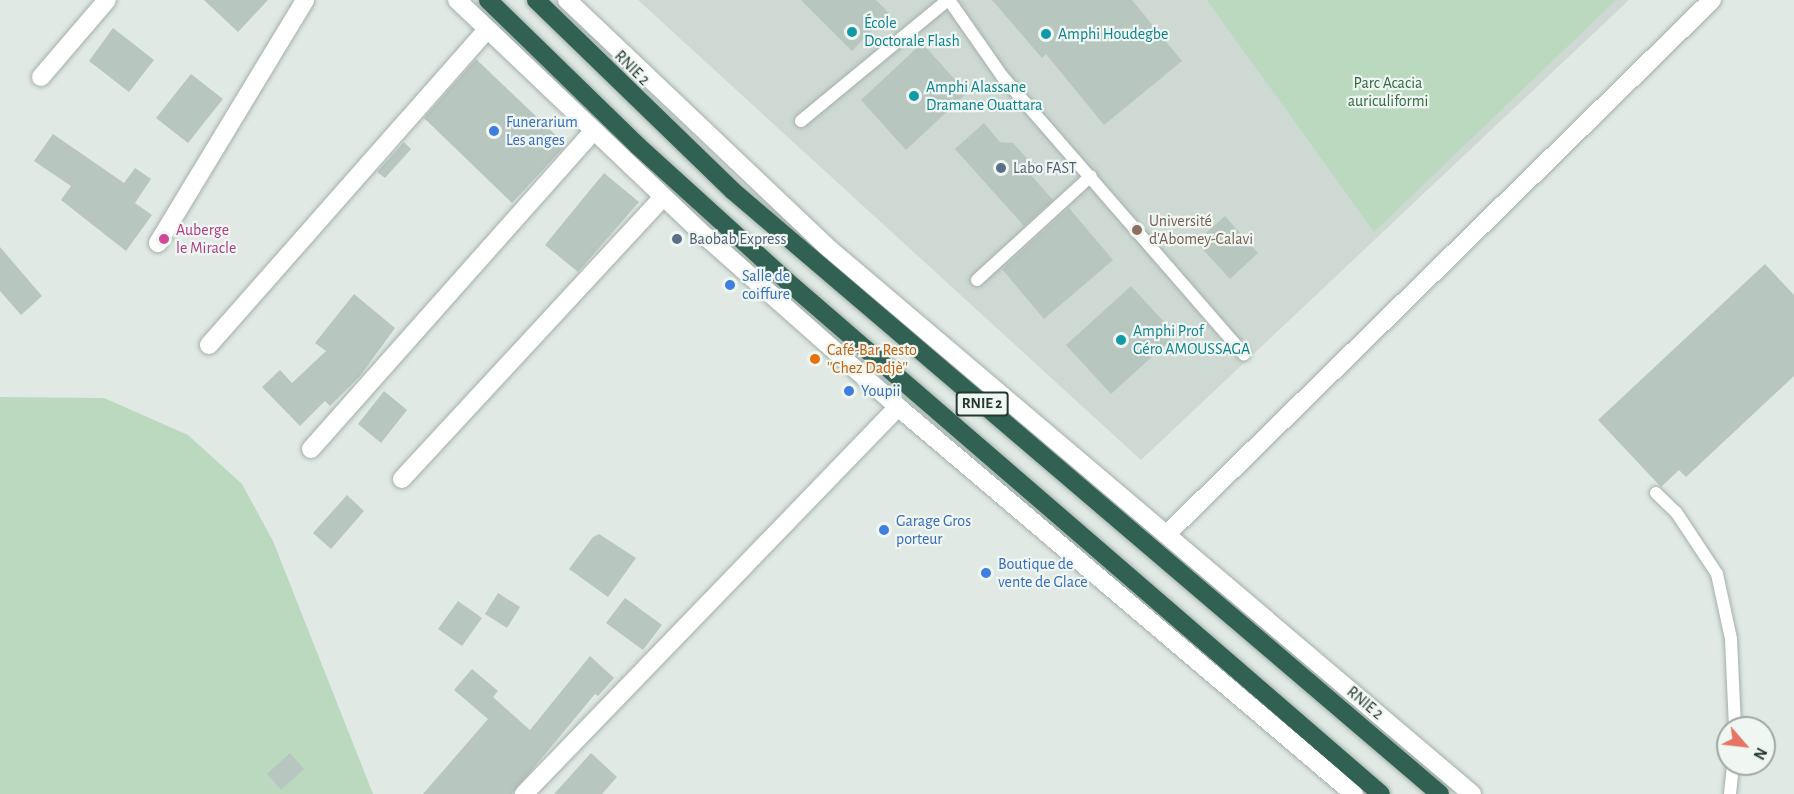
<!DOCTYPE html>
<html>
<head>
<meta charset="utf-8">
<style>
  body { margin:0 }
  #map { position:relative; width:1794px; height:794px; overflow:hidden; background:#e0e9e4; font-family:"Alegreya Sans",sans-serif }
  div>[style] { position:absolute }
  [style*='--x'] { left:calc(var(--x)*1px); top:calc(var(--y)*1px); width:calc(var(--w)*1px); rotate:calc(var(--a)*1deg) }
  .built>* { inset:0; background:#ced9d3 }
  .green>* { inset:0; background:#bad9bf }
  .building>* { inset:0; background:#b8c6c0 }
  .roads { filter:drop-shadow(0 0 2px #a3b0aa) drop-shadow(0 0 2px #a3b0aa) }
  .lane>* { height:12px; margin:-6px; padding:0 6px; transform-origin:6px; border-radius:6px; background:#fff }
  .street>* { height:18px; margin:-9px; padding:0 9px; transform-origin:9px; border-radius:9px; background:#fff }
  .secondary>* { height:18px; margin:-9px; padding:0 9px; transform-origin:9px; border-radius:9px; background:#fff }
  .highway>* { height:18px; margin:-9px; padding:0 9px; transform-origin:9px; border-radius:9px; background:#316152 }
  .dots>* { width:16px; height:16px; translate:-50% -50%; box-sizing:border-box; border:3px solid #f0f6f2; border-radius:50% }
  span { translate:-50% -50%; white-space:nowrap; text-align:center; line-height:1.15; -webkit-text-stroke:4.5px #f0f6f2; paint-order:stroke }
  .shield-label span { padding:2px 4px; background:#f0f6f2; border:2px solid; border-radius:4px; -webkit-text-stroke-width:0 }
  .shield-label { font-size:15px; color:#223830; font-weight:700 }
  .culture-label { font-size:16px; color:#0d838f }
  .left { translate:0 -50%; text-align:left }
  .street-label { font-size:16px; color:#223830 }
  .park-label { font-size:16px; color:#306b41 }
  .shop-label { font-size:16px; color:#366cbe }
  .service-label { font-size:16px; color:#4e5e75 }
  .education-label { font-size:16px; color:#785e54 }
  .hotel-label { font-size:16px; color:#b23c85 }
  .food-label { font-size:16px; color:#c56008 }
  .north { position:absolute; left:1716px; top:716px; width:60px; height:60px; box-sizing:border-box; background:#f0f6f2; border:2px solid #9eaaa4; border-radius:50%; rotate:118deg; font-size:16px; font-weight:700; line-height:24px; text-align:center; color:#223830 }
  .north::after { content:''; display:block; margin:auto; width:21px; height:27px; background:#e57562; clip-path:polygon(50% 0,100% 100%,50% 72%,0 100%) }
</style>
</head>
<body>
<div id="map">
  <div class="built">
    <i style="clip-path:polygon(638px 0,1629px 0,1141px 460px)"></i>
  </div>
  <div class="green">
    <i style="clip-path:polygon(1207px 0,1616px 0,1374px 232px)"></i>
    <i style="clip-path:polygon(0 397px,104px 398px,188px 435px,242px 484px,273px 541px,373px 794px,0 794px)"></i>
  </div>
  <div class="building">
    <i style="clip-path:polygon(204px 0,268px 0,238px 32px)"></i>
    <i style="clip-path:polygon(801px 0,876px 0,889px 13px,852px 51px)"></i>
    <i style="clip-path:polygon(992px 0,1132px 0,1182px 61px,1104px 125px,1046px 54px,1042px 58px)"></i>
    <i style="clip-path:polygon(113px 28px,154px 60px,129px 92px,89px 61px)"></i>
    <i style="clip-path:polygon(922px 43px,967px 93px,906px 150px,861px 100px)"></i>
    <i style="clip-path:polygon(476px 59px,566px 145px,512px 203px,424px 118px)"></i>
    <i style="clip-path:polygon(191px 74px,223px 99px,188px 143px,156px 118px)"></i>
    <i style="clip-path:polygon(984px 123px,1000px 142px,1013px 143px,1032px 164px,1029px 173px,1053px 200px,1024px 226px,955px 149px)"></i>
    <i style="clip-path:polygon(53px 134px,124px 183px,135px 168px,151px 179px,135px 203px,152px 215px,126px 251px,61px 200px,71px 186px,34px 161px)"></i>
    <i style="clip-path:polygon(404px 142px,411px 149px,385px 178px,377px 172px)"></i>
    <i style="clip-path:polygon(604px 173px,639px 202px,578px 272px,545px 245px)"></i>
    <i style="clip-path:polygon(1069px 208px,1113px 260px,1044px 319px,1002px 269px)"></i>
    <i style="clip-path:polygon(1225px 216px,1258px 253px,1230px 279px,1196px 242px)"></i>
    <i style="clip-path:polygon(0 247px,42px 296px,21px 315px,0 291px)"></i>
    <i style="clip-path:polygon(1765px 264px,1794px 295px,1794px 376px,1686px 477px,1679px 470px,1661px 487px,1598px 420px)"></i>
    <i style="clip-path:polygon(1131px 286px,1176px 335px,1111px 394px,1066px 345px)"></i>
    <i style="clip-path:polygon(354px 294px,395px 328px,360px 376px,330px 406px,325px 401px,300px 426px,262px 387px,280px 370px,292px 383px,326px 351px,315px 343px)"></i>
    <i style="clip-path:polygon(384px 391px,407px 410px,381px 443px,358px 424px)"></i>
    <i style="clip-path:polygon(347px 495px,364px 511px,331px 549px,313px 533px)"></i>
    <i style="clip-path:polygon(599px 534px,636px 558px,608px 597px,569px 569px,593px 537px)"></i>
    <i style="clip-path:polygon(498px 593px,520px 607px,507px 628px,485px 614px)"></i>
    <i style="clip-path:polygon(625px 598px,662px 625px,643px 650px,606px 623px)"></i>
    <i style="clip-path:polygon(458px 601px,482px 618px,462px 646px,438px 629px)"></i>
    <i style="clip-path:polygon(590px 656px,614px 678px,598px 696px,595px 694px,512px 794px,423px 794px,488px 719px,454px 690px,472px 669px,498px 691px,493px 697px,530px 730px)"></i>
    <i style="clip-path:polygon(290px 753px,304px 769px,281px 790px,267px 774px)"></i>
    <i style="clip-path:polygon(591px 753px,617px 777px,602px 794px,554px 794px)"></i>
  </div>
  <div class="roads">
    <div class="lane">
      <i style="--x:949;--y:0;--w:93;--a:55.1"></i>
      <i style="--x:1002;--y:76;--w:369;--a:49"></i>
      <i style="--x:801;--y:121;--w:190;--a:-39.5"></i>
      <i style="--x:977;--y:280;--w:154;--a:-42.4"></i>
      <i style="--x:1656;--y:493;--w:28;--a:44"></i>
      <i style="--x:1676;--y:512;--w:74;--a:56.5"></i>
      <i style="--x:1717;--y:574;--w:66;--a:77.8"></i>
      <i style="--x:1731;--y:639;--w:89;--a:87.4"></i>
      <i style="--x:1730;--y:794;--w:30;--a:-84"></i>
    </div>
    <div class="street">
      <i style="--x:457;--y:0;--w:342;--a:43.6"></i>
      <i style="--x:705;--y:236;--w:258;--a:41.5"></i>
      <i style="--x:898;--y:407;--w:598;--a:40.32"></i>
      <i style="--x:41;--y:77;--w:101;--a:-49.4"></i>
      <i style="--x:158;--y:243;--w:284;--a:-58.8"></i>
      <i style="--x:209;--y:345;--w:420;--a:-48.6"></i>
      <i style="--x:311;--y:449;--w:424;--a:-48.4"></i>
      <i style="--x:402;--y:479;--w:384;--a:-47.2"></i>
      <i style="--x:1167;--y:534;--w:763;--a:-44.42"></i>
      <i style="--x:524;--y:794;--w:538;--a:-45.98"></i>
    </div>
    <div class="secondary">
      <i style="--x:567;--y:0;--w:357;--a:43.5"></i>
      <i style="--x:826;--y:246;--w:847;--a:40.31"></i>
    </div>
    <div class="highway">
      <i style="--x:488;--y:0;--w:209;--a:44.2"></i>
      <i style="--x:638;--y:146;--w:202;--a:42.2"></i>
      <i style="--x:788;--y:282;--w:783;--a:40.81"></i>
      <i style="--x:536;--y:0;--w:274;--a:44.1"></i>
      <i style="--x:733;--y:191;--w:929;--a:40.46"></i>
    </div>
  </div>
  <div class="dots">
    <i style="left:852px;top:32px;background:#0f9aa8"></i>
    <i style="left:1046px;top:34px;background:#0f9aa8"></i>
    <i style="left:914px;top:96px;background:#0f9aa8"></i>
    <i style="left:494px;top:131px;background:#3f7fe0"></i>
    <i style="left:1001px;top:168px;background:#5c6f8a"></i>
    <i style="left:1137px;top:230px;background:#8d6e63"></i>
    <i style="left:164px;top:239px;background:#d1479c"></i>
    <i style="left:677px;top:239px;background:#5c6f8a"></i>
    <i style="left:730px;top:285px;background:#3f7fe0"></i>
    <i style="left:1121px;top:340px;background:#0f9aa8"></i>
    <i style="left:815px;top:359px;background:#e8710a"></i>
    <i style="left:849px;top:391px;background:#3f7fe0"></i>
    <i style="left:884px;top:530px;background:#3f7fe0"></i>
    <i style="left:986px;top:573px;background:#3f7fe0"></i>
  </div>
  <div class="shield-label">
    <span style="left:982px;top:404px">RNIE 2</span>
  </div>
  <div class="culture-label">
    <span class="left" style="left:864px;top:32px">École<br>Doctorale Flash</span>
    <span class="left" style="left:1058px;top:34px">Amphi Houdegbe</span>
    <span class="left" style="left:926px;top:96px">Amphi Alassane<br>Dramane Ouattara</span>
    <span class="left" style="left:1133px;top:340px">Amphi Prof<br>Géro AMOUSSAGA</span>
  </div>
  <div class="street-label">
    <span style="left:632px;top:68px;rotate:45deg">RNIE 2</span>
    <span style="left:1365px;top:703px;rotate:40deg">RNIE 2</span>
  </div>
  <div class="park-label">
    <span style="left:1388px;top:92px">Parc Acacia<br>auriculiformi</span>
  </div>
  <div class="shop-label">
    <span class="left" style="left:506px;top:131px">Funerarium<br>Les anges</span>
    <span class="left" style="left:742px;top:285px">Salle de<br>coiffure</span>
    <span class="left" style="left:861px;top:391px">Youpii</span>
    <span class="left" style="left:896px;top:530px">Garage Gros<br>porteur</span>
    <span class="left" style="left:998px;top:573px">Boutique de<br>vente de Glace</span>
  </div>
  <div class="service-label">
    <span class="left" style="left:1013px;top:168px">Labo FAST</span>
    <span class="left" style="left:689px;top:239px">Baobab Express</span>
  </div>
  <div class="education-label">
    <span class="left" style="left:1149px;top:230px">Université<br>d'Abomey-Calavi</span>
  </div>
  <div class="hotel-label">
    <span class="left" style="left:176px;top:239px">Auberge<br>le Miracle</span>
  </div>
  <div class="food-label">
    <span class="left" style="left:827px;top:359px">Café-Bar Resto<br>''Chez Dadjè''</span>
  </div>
  <div class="north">N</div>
</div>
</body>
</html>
